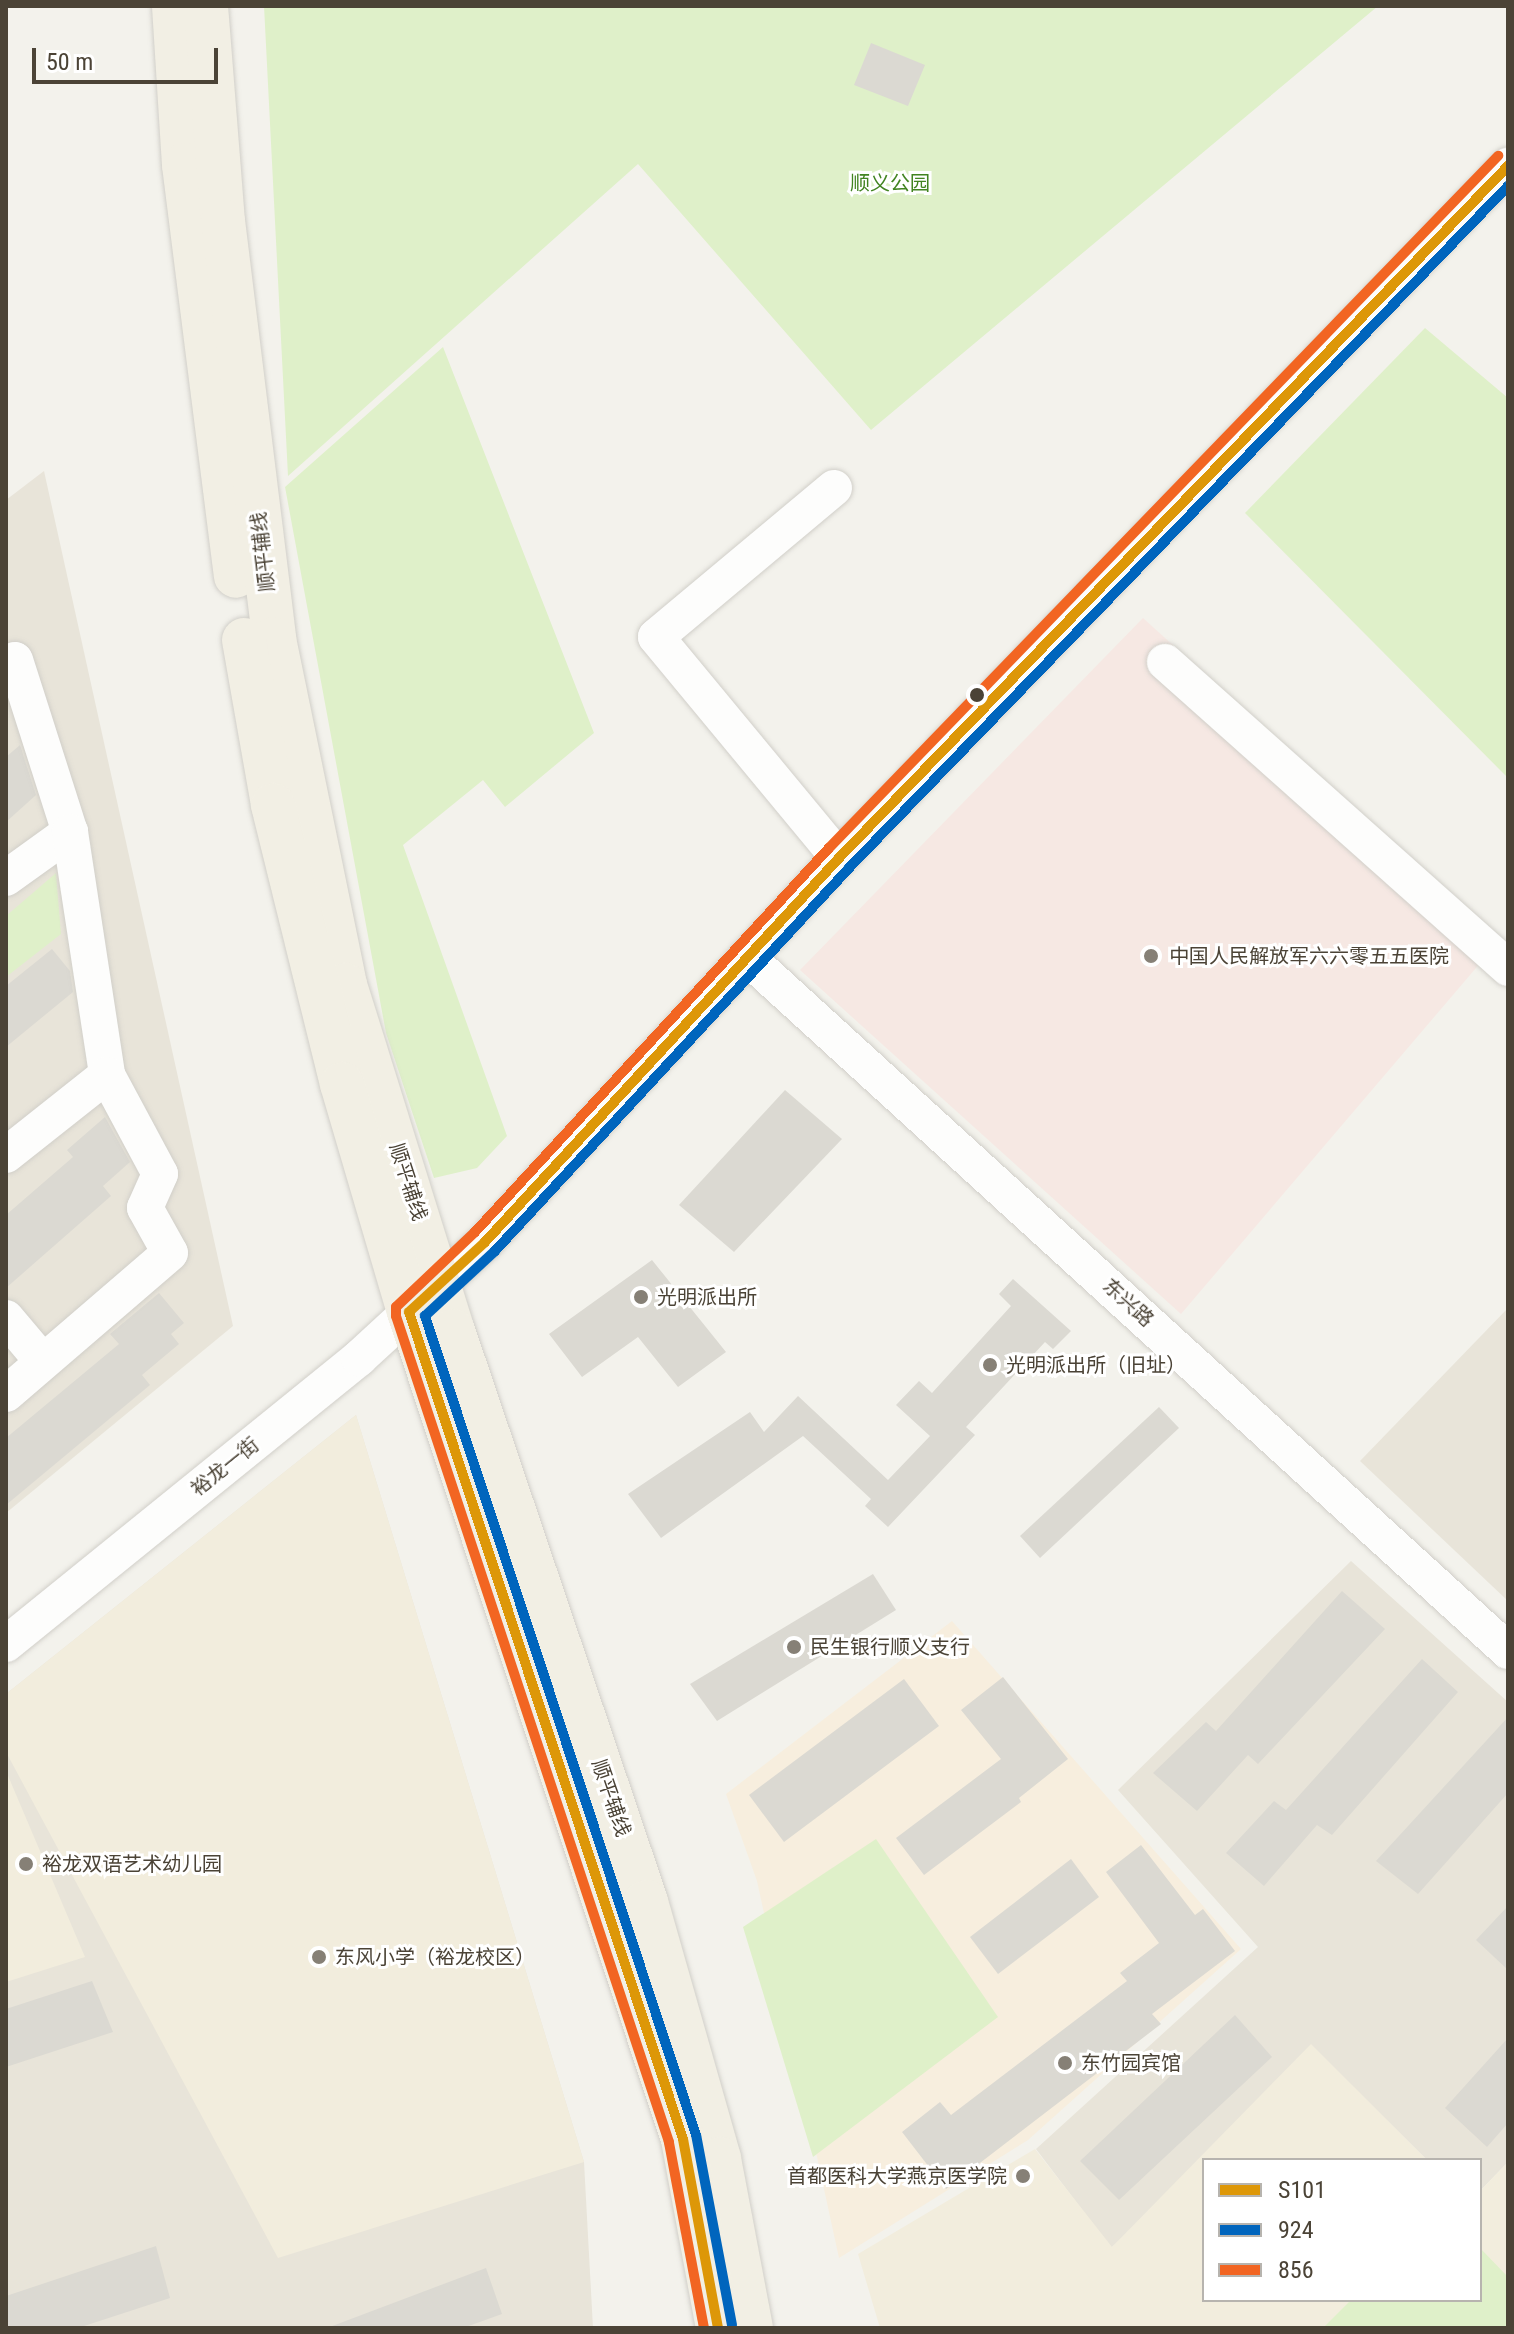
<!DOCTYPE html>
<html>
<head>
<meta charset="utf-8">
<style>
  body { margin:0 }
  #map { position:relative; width:1514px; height:2334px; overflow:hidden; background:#f3f2ec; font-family:"Roboto Condensed","Noto Sans SC",sans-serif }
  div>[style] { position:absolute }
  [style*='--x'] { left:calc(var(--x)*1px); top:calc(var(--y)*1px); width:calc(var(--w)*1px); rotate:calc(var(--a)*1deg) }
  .residential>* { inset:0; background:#e8e4d9 }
  .commercial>* { inset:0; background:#f7eede }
  .education>* { inset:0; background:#f2eddd }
  .medical>* { inset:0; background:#f6e8e3 }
  .green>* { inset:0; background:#dff0c9 }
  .building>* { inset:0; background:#dbd9d2 }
  .roads { filter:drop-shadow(0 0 2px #d1cfc9) drop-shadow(0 0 2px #d1cfc9) }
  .minor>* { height:36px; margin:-18px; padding:0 18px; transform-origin:18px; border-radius:18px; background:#fdfdfc }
  .major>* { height:44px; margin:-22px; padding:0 22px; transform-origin:22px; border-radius:22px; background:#f2efe4 }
  .bus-1>* { height:10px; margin:-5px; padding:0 5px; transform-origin:5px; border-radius:5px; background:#dd9708 }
  .bus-2>* { height:10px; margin:-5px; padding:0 5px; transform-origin:5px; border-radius:5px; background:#0065bd }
  .bus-3>* { height:10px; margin:-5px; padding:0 5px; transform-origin:5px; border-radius:5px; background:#f26522 }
  .dots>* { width:22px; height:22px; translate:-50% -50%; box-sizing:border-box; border:4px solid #fff; border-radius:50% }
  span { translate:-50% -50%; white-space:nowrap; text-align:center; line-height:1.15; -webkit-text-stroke:6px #fff; paint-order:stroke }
  .park-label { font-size:20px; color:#428421 }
  .street-label { font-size:20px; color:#4b4336 }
  .poi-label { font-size:20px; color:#4b4336 }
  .left { translate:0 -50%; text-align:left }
  .right { translate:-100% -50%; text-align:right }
  .frame { position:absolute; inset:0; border:8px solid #4b4336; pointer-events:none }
  .legend { position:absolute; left:1202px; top:2158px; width:280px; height:144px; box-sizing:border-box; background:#fff; border:2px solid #b7b4af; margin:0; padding:10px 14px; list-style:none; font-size:24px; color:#4b4336 }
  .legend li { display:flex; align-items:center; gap:16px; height:40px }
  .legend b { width:40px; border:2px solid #b7b4af }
  .scale { position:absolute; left:32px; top:48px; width:186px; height:36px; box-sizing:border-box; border:4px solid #4b4336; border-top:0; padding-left:10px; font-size:24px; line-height:28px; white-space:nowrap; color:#4b4336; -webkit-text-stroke:6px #fff; paint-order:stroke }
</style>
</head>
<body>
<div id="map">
  <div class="residential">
    <i style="clip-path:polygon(44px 471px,233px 1326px,6px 1513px,6px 500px)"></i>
    <i style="clip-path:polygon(1508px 1308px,1508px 1601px,1360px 1461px)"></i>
    <i style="clip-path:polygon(356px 1415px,584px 2162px,593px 2328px,6px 2328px,6px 1694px)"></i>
    <i style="clip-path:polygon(1351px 1561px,1508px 1702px,1508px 2162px,1480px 2191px,1480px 2160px,1427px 2160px,1321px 2055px,1111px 2248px,1036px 2149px,1258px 1947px,1118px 1790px)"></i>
  </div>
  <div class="commercial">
    <i style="clip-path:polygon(952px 1621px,1241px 1949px,1028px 2140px,839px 2258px,757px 1881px,726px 1794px)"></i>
  </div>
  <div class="education">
    <i style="clip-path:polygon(356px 1415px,584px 2162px,278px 2258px,6px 1752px,6px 1694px)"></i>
    <i style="clip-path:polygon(6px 1771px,85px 1957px,6px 1982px)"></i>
    <i style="clip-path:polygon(1311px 2044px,1427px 2160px,1204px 2160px,1204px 2300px,1480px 2300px,1480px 2191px,1508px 2162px,1508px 2328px,880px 2328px,858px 2254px,1035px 2149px,1112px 2247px)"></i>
  </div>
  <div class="medical">
    <i style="clip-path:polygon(1143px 618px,1499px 941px,1181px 1314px,800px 970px)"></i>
  </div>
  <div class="green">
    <i style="clip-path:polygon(264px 6px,1378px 6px,871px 430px,638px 164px,288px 476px)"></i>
    <i style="clip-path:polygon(1425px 328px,1508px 398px,1508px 778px,1245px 513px)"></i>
    <i style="clip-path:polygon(443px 347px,594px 733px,505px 807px,483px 780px,403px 845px,507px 1136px,477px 1168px,434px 1178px,386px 1033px,285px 487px)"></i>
    <i style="clip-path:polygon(56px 873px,61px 934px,6px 977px,6px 916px)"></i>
    <i style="clip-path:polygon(876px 1839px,998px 2017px,813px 2157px,743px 1927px)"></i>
    <i style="clip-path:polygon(1480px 2248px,1508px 2277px,1508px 2328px,1323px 2328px,1351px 2300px,1480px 2300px)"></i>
  </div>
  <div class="building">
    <i style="clip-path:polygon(871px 43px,925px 65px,908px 106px,854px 85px)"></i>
    <i style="clip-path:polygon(20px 745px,36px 795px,6px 822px,6px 757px)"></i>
    <i style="clip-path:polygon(52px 949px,70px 971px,73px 992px,6px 1047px,6px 986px)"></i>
    <i style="clip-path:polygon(785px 1090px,842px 1139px,734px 1252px,679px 1205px)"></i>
    <i style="clip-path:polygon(105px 1117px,130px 1162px,103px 1186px,111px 1196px,6px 1288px,6px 1215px,73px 1157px,67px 1150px)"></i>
    <i style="clip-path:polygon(652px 1260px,726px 1352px,678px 1387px,638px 1337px,582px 1377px,549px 1334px)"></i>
    <i style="clip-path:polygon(1013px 1279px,1071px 1331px,1053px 1349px,1045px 1342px,966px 1427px,975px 1435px,888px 1527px,865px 1506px,871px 1499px,803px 1436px,661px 1538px,628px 1494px,750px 1412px,764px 1432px,798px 1396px,888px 1480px,930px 1436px,896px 1405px,919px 1381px,932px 1393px,1011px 1306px,999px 1294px)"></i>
    <i style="clip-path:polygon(159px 1293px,184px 1323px,171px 1334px,179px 1344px,142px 1375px,150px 1385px,6px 1505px,6px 1438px,119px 1344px,110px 1334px)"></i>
    <i style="clip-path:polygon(1159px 1407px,1179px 1428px,1040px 1558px,1020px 1536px)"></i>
    <i style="clip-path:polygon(873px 1574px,896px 1610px,717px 1721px,690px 1684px)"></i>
    <i style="clip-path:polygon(1342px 1591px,1385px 1629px,1258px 1764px,1248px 1755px,1197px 1811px,1153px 1773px,1206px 1722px,1216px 1731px)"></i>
    <i style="clip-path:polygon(1422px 1659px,1458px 1692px,1332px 1835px,1317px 1825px,1264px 1886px,1226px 1853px,1274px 1801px,1286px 1810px)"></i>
    <i style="clip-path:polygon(1003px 1677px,1068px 1759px,1019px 1798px,1021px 1802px,924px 1875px,896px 1838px,1001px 1759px,961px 1710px)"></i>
    <i style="clip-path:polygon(904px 1679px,939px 1726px,784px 1842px,749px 1795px)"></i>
    <i style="clip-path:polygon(1508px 1717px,1508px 1793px,1418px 1894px,1376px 1861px)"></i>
    <i style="clip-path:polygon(1141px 1845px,1195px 1915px,1203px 1909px,1235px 1951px,1152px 2014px,1161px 2024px,946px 2189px,902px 2132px,940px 2102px,951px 2115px,1127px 1981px,1120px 1973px,1159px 1943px,1106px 1872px)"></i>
    <i style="clip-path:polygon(1071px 1859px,1099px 1897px,998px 1974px,970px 1937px)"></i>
    <i style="clip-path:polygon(1508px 1906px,1508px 1970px,1476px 1940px)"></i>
    <i style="clip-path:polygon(92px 1981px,113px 2032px,6px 2067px,6px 2009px)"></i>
    <i style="clip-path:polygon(1235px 2015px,1272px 2057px,1119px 2200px,1080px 2161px)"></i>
    <i style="clip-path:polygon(1508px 2038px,1508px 2123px,1487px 2147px,1445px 2108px)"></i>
    <i style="clip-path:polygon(156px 2246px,170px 2298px,78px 2328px,6px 2328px,6px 2296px)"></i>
    <i style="clip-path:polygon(486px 2268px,502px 2314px,463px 2328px,327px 2328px)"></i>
  </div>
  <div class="roads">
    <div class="minor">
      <i style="--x:834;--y:488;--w:232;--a:140.1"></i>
      <i style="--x:656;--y:637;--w:287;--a:50.4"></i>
      <i style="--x:1165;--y:662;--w:460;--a:41.7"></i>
      <i style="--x:6;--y:667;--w:11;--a:-38"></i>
      <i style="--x:15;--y:660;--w:181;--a:72.3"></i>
      <i style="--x:6;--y:878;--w:79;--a:-35.7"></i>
      <i style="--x:70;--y:832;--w:246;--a:81.3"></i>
      <i style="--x:747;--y:957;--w:1030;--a:42.36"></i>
      <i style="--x:6;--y:1155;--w:129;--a:-38.4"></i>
      <i style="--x:107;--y:1075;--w:112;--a:61.8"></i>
      <i style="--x:160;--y:1174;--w:37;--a:114"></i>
      <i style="--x:145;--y:1208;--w:51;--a:60.9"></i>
      <i style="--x:170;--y:1253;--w:216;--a:139.3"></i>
      <i style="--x:6;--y:1318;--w:57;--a:49.9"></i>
      <i style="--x:6;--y:1644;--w:454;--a:-39"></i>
      <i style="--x:359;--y:1358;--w:171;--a:-42.6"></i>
      <i style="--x:485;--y:1242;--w:522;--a:-47.33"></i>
      <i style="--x:839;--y:858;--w:963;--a:-45.97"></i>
    </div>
    <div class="major">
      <i style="--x:174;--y:6;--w:159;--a:86.4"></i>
      <i style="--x:184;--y:165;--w:414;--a:82.8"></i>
      <i style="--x:206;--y:6;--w:216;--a:85.5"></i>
      <i style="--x:223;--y:221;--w:421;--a:83"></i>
      <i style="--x:274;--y:639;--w:353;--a:78.4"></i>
      <i style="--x:345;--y:985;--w:362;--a:72.7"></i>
      <i style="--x:453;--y:1331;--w:603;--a:71.32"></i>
      <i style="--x:646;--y:1902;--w:267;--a:74.1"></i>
      <i style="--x:719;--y:2159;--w:172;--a:79.3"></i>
      <i style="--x:244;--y:640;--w:168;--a:80"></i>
      <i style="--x:273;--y:805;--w:287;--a:76.1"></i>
      <i style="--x:342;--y:1084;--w:238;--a:73.6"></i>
      <i style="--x:409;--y:1312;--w:871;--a:71.67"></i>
      <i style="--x:683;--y:2139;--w:192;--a:79.5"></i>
    </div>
  </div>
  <div class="bus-1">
    <i style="--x:718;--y:2328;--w:192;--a:-100.5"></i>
    <i style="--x:683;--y:2139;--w:871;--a:-108.33"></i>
    <i style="--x:409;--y:1312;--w:103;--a:-42.6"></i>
    <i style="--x:485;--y:1242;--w:522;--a:-47.33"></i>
    <i style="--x:839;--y:858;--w:963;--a:-45.97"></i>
  </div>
  <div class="bus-2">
    <i style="--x:732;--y:2325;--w:193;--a:-100.7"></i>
    <i style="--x:696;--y:2135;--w:863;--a:-108.31"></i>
    <i style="--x:425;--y:1316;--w:96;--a:-42.9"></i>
    <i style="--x:495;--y:1251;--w:522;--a:-47.25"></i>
    <i style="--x:849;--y:868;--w:948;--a:-45.98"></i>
  </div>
  <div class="bus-3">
    <i style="--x:704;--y:2328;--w:189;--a:-100.7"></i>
    <i style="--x:669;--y:2142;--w:870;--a:-108.29"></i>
    <i style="--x:396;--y:1316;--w:9;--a:-90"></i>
    <i style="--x:396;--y:1307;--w:109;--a:-43.5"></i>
    <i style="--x:475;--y:1232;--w:522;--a:-47.33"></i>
    <i style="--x:829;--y:848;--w:963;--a:-45.97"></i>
  </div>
  <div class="dots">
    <i style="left:977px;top:695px;background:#4b4336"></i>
    <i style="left:1151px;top:956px;background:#868076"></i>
    <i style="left:641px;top:1297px;background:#868076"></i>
    <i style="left:990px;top:1365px;background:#868076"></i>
    <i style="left:794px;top:1647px;background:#868076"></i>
    <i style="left:26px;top:1864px;background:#868076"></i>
    <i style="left:319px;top:1957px;background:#868076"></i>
    <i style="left:1065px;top:2063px;background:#868076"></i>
    <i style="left:1023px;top:2176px;background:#868076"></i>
  </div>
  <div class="park-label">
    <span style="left:890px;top:183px">顺义公园</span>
  </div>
  <div class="street-label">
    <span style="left:263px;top:552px;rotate:-97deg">顺平辅线</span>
    <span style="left:408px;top:1182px;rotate:72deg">顺平辅线</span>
    <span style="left:1128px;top:1303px;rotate:42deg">东兴路</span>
    <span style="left:225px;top:1467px;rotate:-39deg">裕龙一街</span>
    <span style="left:611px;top:1798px;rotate:71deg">顺平辅线</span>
  </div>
  <div class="poi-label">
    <span class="left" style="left:1169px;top:956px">中国人民解放军六六零五五医院</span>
    <span class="left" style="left:657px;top:1297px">光明派出所</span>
    <span class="left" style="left:1006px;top:1365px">光明派出所（旧址）</span>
    <span class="left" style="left:810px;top:1647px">民生银行顺义支行</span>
    <span class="left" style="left:42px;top:1864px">裕龙双语艺术幼儿园</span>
    <span class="left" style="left:335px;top:1957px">东风小学（裕龙校区）</span>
    <span class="left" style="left:1081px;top:2063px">东竹园宾馆</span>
    <span class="right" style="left:1007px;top:2176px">首都医科大学燕京医学院</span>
  </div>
  <div class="frame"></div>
  <ul class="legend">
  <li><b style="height:10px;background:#dd9708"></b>S101</li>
  <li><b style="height:10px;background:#0065bd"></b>924</li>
  <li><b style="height:10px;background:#f26522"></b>856</li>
  </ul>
  <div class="scale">50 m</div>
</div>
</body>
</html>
